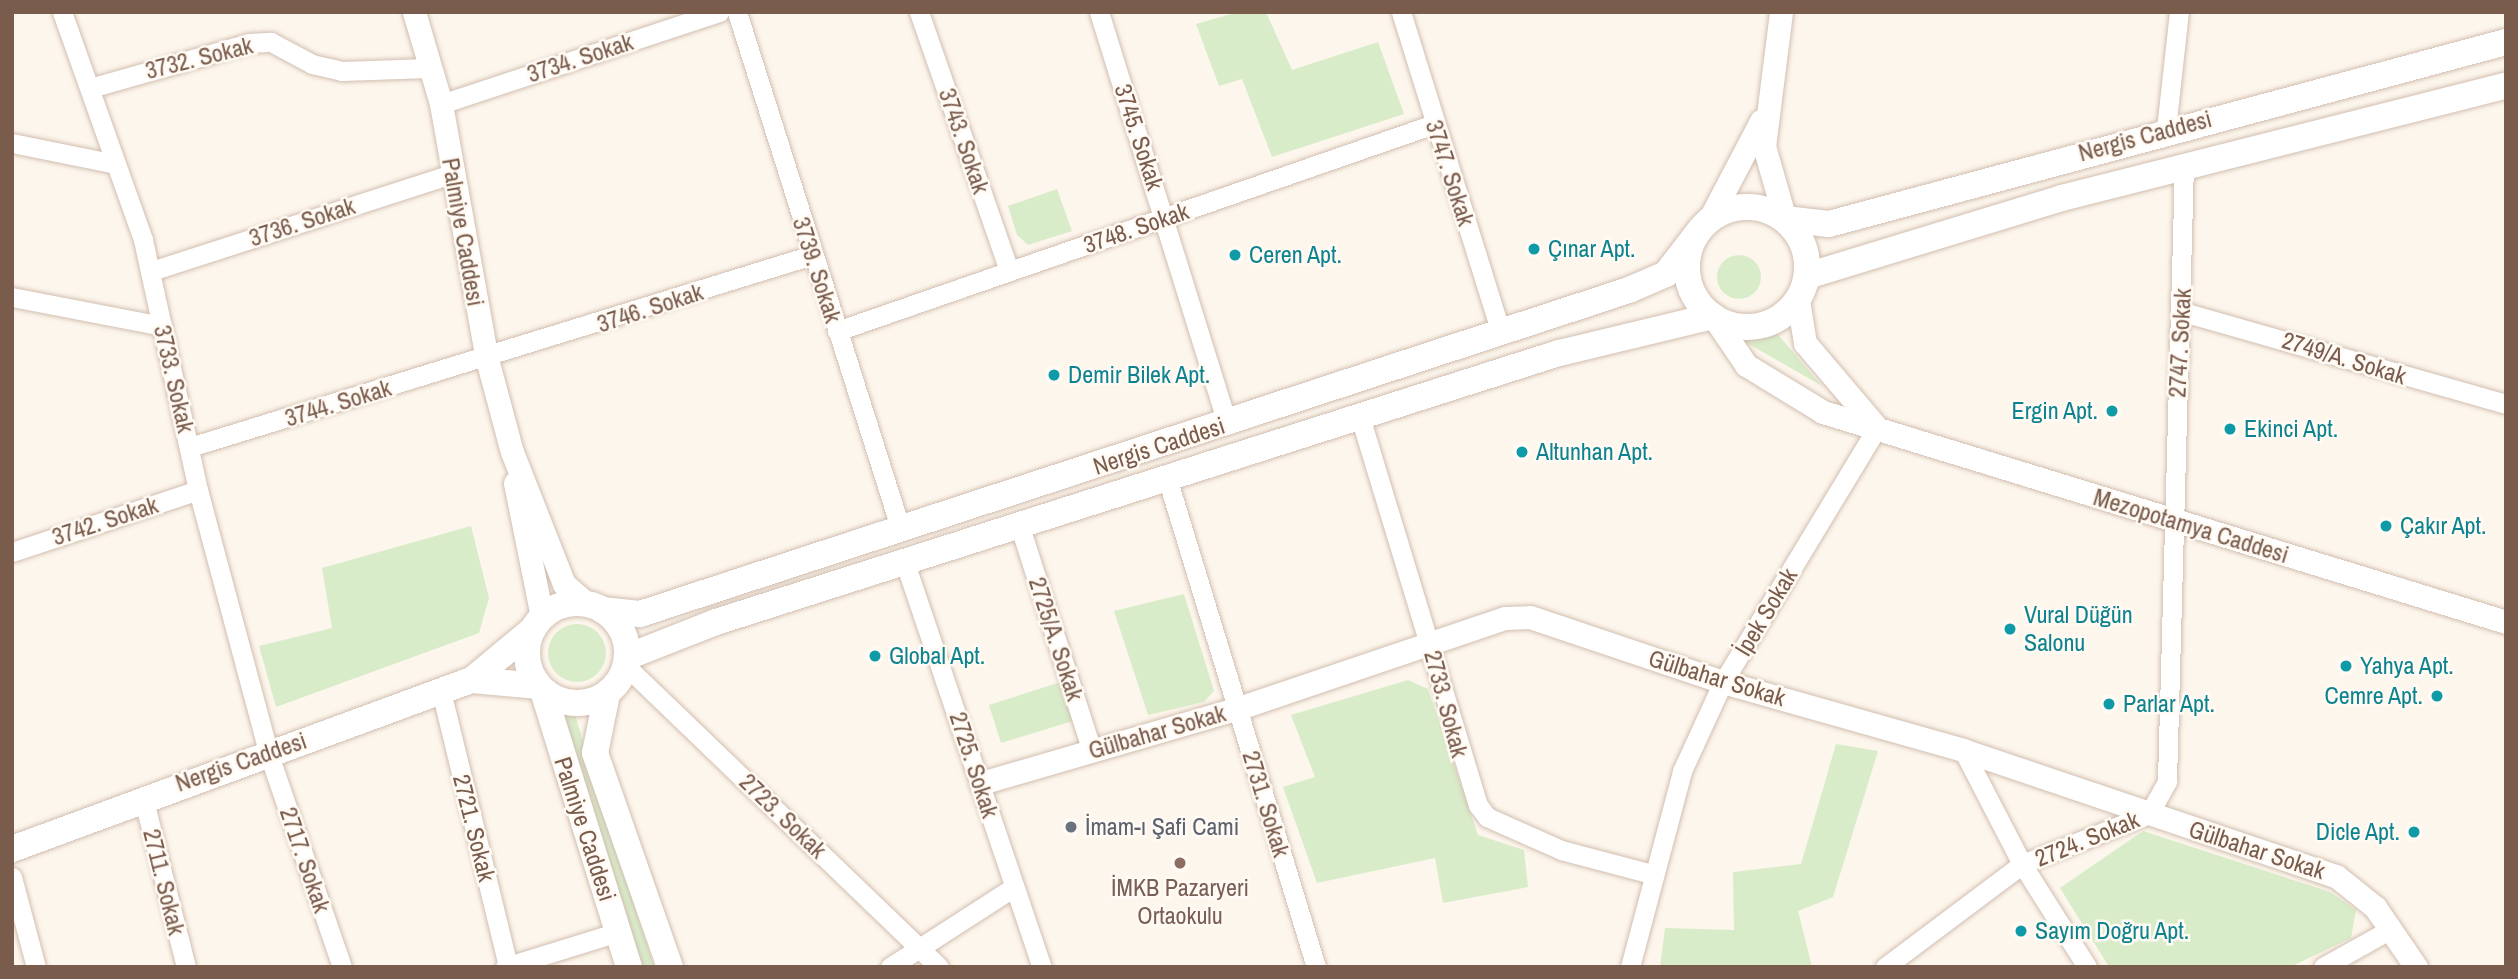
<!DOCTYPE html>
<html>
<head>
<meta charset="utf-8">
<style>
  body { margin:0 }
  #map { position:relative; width:2518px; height:979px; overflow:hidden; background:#fdf6ec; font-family:"Archivo Narrow",sans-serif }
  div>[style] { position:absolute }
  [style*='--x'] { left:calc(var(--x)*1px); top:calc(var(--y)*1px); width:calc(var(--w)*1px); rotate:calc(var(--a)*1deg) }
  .green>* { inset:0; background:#d8ecc9 }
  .round { border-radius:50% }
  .roads { filter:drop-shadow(0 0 2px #d1beb0) drop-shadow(0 0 2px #d1beb0) }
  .minor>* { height:19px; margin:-9.5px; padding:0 9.5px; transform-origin:9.5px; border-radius:9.5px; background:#fff }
  .tertiary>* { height:23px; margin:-11.5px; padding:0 11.5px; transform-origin:11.5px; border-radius:11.5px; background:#fff }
  .secondary>* { height:26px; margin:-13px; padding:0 13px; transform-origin:13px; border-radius:13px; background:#fff }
  .secondary>.ring { margin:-13px; padding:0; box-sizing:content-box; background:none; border:26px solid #fff; border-radius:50% }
  .dots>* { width:19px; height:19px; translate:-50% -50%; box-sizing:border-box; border:4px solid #fffaf3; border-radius:50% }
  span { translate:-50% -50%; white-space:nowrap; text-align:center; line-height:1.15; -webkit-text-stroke:5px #fffaf3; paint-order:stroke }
  .street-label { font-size:24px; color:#7a5c4d }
  .culture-label { font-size:24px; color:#0d838f }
  .left { translate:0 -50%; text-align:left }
  .right { translate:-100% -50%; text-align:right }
  .worship-label { font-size:24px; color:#5b616d }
  .education-label { font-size:24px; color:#785e54 }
  .frame { position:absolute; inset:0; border:14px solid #7a5c4d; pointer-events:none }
</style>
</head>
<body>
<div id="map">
  <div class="green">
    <i style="clip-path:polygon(1238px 12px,1266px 12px,1292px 70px,1378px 42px,1404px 114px,1272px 157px,1242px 79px,1219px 86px,1196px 24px)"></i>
    <i style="clip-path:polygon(1057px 189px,1072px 231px,1028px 245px,1017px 235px,1008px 206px)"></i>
    <i class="round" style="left:1717px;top:255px;width:44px;height:44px"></i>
    <i style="clip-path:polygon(1768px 323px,1822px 386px,1738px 338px)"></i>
    <i style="clip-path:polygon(471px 526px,489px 598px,479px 633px,276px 707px,259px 646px,332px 628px,322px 568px)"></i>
    <i style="clip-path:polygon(1184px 594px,1214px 691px,1204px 702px,1148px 715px,1114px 611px)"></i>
    <i class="round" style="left:548px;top:624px;width:58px;height:58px"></i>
    <i style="clip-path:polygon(1408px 680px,1428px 689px,1478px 835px,1524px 850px,1528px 887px,1443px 903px,1435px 858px,1317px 883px,1283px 787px,1315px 777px,1291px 715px)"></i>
    <i style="clip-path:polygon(1064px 681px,1076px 720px,1001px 743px,989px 705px)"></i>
    <i style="clip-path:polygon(573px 708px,605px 815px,654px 967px,640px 967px,559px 714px)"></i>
    <i style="clip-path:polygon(1836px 744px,1878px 751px,1833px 897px,1798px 911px,1812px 967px,1660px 967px,1665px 928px,1734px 930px,1733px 872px,1801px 864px)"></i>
    <i style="clip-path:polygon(2143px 831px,2330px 892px,2356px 910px,2351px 938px,2290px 967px,2109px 967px,2060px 888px)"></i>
  </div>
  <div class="roads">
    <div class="minor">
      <i style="--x:62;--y:12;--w:242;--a:70.4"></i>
      <i style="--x:143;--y:240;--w:256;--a:77.6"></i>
      <i style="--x:198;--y:490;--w:271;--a:75"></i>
      <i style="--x:268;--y:752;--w:227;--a:71"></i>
      <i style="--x:737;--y:12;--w:540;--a:72.44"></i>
      <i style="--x:919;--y:12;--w:273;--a:70.8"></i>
      <i style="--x:1099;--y:12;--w:430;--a:72.7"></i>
      <i style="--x:1401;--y:12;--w:336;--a:72.7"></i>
      <i style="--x:90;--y:88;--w:165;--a:-15.8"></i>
      <i style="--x:249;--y:43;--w:22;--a:-3"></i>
      <i style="--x:271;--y:42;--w:47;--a:28.2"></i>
      <i style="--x:312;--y:64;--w:31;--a:13"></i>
      <i style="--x:342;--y:71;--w:86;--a:-2"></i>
      <i style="--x:441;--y:104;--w:293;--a:-18.3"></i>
      <i style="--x:2166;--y:129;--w:118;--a:-83.7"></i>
      <i style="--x:12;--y:143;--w:106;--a:11.4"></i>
      <i style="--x:151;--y:271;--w:316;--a:-17.9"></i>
      <i style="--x:12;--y:297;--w:153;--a:10.9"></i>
      <i style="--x:2183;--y:312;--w:336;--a:15.9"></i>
      <i style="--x:837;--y:331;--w:632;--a:-19.12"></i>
      <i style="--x:1361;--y:420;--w:402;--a:73.1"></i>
      <i style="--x:1478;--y:805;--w:15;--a:53"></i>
      <i style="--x:1487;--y:817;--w:81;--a:24"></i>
      <i style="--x:1561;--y:850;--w:94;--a:14.8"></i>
      <i style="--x:190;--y:447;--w:651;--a:-17.15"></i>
      <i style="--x:1168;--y:481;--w:508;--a:73.06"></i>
      <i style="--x:1020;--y:527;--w:235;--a:72.2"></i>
      <i style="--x:12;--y:552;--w:196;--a:-18.4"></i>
      <i style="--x:905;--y:563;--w:427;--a:71.3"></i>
      <i style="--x:626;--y:666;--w:434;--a:43.9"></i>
      <i style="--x:441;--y:691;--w:283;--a:76.3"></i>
      <i style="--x:1963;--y:750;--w:128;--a:62.6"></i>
      <i style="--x:2022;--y:864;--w:122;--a:57.7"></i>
      <i style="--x:143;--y:797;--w:175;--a:75.8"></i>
      <i style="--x:12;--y:877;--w:93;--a:75.1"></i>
      <i style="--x:505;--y:967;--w:118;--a:-17.2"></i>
      <i style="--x:890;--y:967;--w:148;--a:-32.8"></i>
      <i style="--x:1630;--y:967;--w:203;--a:-75.1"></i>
      <i style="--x:1682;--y:771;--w:98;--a:-65.3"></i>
      <i style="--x:1723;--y:682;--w:297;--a:-58.8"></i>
      <i style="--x:1885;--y:967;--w:171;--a:-36.9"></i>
      <i style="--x:2022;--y:864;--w:136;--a:-21.5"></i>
      <i style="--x:2149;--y:814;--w:38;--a:-61"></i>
      <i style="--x:2167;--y:781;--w:615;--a:-88.42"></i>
      <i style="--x:2323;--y:967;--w:78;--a:-29.2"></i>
    </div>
    <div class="tertiary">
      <i style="--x:414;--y:12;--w:96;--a:73.6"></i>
      <i style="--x:441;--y:104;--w:259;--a:79.8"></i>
      <i style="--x:487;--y:359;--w:96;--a:75"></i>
      <i style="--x:512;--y:452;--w:142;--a:68.5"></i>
      <i style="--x:564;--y:584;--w:30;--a:41"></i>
      <i style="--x:1781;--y:12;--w:135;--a:97.2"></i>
      <i style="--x:1764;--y:146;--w:76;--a:74"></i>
      <i style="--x:1709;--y:220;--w:112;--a:-62.3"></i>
      <i style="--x:1798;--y:300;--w:44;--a:80.8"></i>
      <i style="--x:1805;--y:343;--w:111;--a:49.7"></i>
      <i style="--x:1713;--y:316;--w:59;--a:56"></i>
      <i style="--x:1746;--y:365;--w:90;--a:31.4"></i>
      <i style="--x:1823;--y:412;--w:715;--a:17.09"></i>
      <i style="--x:515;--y:483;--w:137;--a:78.6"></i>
      <i style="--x:981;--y:783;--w:266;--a:-16.2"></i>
      <i style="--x:1236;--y:709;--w:284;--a:-18.7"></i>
      <i style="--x:1505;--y:618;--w:25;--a:-2"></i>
      <i style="--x:1530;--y:617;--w:204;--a:18.6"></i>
      <i style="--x:1723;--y:682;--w:249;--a:15.8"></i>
      <i style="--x:1963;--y:750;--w:394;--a:18.7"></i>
      <i style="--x:2336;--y:876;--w:50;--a:38.5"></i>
      <i style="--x:2375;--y:907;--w:73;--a:55.7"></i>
    </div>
    <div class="secondary">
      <i class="ring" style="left:1687px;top:207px;width:94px;height:94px"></i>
      <i style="--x:1785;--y:219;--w:44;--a:6.5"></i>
      <i style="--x:1829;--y:224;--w:701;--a:-15.05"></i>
      <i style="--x:1807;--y:276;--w:267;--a:-17"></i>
      <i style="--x:2062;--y:198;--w:458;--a:-14.2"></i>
      <i class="ring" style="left:527px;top:603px;width:74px;height:74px"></i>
      <i style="--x:602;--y:610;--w:38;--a:6"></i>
      <i style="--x:640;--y:614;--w:1041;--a:-18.14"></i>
      <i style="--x:1629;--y:290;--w:40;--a:-23.4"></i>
      <i style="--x:1666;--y:274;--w:49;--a:-52.4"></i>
      <i style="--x:627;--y:657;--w:96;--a:-21.5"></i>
      <i style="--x:716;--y:622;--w:885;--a:-17.7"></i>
      <i style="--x:1559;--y:353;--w:158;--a:-13.5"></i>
      <i style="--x:472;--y:680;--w:67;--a:5.1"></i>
      <i style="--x:543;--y:691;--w:289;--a:72.7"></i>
      <i style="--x:607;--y:694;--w:60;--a:101.5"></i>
      <i style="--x:595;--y:753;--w:227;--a:70.7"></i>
      <i style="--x:12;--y:849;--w:490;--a:-20.2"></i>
      <i style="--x:472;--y:680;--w:78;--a:-39.8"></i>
    </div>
  </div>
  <div class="dots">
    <i style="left:1534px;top:249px;background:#0f9aa8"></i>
    <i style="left:1235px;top:255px;background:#0f9aa8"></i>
    <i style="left:1054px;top:375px;background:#0f9aa8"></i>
    <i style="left:2112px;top:411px;background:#0f9aa8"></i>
    <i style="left:2230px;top:429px;background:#0f9aa8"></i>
    <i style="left:1522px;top:452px;background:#0f9aa8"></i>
    <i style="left:2386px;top:526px;background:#0f9aa8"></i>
    <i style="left:2010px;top:629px;background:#0f9aa8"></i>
    <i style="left:875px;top:656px;background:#0f9aa8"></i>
    <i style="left:2346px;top:666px;background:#0f9aa8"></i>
    <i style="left:2437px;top:696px;background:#0f9aa8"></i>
    <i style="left:2109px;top:704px;background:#0f9aa8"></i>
    <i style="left:1071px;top:827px;background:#6b7280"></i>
    <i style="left:2414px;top:832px;background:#0f9aa8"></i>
    <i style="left:1180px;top:863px;background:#8d6e63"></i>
    <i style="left:2021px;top:931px;background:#0f9aa8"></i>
  </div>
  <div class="street-label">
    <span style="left:199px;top:58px;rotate:-14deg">3732. Sokak</span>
    <span style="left:580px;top:58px;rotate:-18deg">3734. Sokak</span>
    <span style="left:2145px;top:136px;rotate:-15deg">Nergis Caddesi</span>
    <span style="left:1139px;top:137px;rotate:72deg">3745. Sokak</span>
    <span style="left:964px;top:141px;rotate:71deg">3743. Sokak</span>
    <span style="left:1450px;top:173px;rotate:72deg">3747. Sokak</span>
    <span style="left:302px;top:222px;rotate:-18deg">3736. Sokak</span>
    <span style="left:1136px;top:228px;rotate:-19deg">3748. Sokak</span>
    <span style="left:463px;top:232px;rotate:80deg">Palmiye Caddesi</span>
    <span style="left:817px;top:270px;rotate:72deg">3739. Sokak</span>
    <span style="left:650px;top:308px;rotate:-18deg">3746. Sokak</span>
    <span style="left:2180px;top:343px;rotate:-87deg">2747. Sokak</span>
    <span style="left:2344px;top:358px;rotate:17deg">2749/A. Sokak</span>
    <span style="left:174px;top:379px;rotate:77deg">3733. Sokak</span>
    <span style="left:338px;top:403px;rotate:-17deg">3744. Sokak</span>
    <span style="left:1159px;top:446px;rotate:-18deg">Nergis Caddesi</span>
    <span style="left:105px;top:521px;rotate:-18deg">3742. Sokak</span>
    <span style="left:2191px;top:526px;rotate:17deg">Mezopotamya Caddesi</span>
    <span style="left:1766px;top:612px;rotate:-59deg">İpek Sokak</span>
    <span style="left:1056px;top:639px;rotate:72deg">2725/A. Sokak</span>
    <span style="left:1717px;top:678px;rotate:17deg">Gülbahar Sokak</span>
    <span style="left:1446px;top:704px;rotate:75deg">2733. Sokak</span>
    <span style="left:1157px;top:732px;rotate:-16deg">Gülbahar Sokak</span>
    <span style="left:241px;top:762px;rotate:-19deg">Nergis Caddesi</span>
    <span style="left:974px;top:765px;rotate:72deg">2725. Sokak</span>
    <span style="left:1266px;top:804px;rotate:73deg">2731. Sokak</span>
    <span style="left:783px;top:816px;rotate:44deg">2723. Sokak</span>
    <span style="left:474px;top:828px;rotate:76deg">2721. Sokak</span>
    <span style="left:585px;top:829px;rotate:72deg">Palmiye Caddesi</span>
    <span style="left:2087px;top:839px;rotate:-22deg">2724. Sokak</span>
    <span style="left:2257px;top:850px;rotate:18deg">Gülbahar Sokak</span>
    <span style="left:305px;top:860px;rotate:71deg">2717. Sokak</span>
    <span style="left:164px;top:882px;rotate:76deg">2711. Sokak</span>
  </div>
  <div class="culture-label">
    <span class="left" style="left:1548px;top:249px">Çınar Apt.</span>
    <span class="left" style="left:1249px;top:255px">Ceren Apt.</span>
    <span class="left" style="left:1068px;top:375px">Demir Bilek Apt.</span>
    <span class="right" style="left:2098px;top:411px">Ergin Apt.</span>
    <span class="left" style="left:2244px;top:429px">Ekinci Apt.</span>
    <span class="left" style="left:1536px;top:452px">Altunhan Apt.</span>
    <span class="left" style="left:2400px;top:526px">Çakır Apt.</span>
    <span class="left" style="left:2024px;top:629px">Vural Düğün<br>Salonu</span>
    <span class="left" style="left:889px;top:656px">Global Apt.</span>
    <span class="left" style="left:2360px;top:666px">Yahya Apt.</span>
    <span class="right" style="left:2423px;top:696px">Cemre Apt.</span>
    <span class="left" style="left:2123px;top:704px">Parlar Apt.</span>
    <span class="right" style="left:2400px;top:832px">Dicle Apt.</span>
    <span class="left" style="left:2035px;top:931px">Sayım Doğru Apt.</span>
  </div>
  <div class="worship-label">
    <span class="left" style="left:1085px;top:827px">İmam-ı Şafi Cami</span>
  </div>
  <div class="education-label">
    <span style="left:1180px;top:902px">İMKB Pazaryeri<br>Ortaokulu</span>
  </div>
  <div class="frame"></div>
</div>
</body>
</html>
